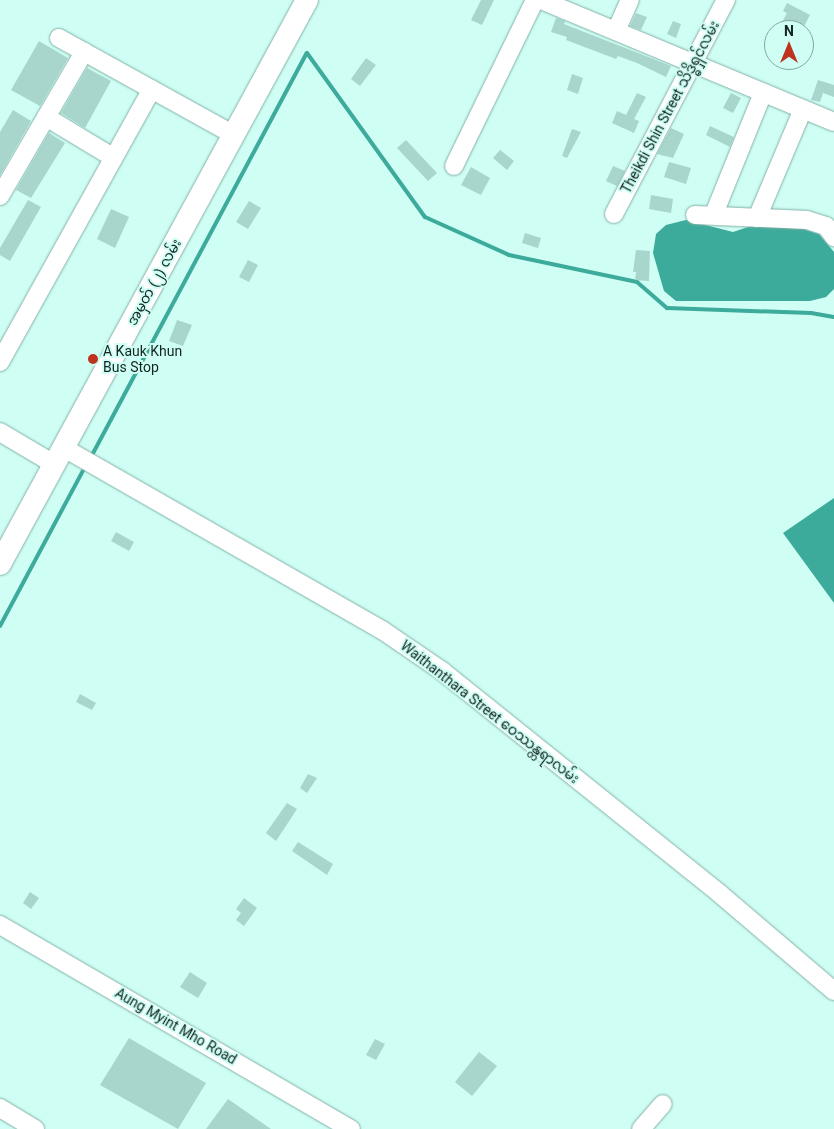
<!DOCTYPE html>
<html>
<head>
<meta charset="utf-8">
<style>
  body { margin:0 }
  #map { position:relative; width:834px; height:1129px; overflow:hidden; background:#cffef4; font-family:Roboto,"Noto Sans Myanmar",sans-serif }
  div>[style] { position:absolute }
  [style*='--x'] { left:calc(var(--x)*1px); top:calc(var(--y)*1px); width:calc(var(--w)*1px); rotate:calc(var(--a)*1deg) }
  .water>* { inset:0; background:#3cab9b }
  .stream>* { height:4px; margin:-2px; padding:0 2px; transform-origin:2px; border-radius:2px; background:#3cab9b }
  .building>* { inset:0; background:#a8d6cd }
  .roads { filter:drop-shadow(0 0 1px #84b1a8) drop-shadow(0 0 1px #84b1a8) }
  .minor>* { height:18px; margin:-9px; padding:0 9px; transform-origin:9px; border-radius:9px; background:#fff }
  .major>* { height:22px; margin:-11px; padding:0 11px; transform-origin:11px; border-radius:11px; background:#fff }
  .dots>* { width:14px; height:14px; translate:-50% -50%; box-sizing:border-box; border:2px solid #cffef4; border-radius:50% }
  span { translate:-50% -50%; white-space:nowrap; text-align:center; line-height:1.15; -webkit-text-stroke:4px #cffef4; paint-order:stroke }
  .street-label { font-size:14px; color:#132522 }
  .poi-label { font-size:14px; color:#132522 }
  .left { translate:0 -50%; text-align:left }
  .north { position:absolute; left:764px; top:20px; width:50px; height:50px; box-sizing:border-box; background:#cffef4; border:1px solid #84a7a0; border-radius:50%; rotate:0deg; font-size:14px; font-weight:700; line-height:20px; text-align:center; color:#132522 }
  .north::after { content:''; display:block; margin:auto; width:18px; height:22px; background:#be331d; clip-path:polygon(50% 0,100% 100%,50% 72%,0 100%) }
</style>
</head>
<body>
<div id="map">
  <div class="water">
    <i style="clip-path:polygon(686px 220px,733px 232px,751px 226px,800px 228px,819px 234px,834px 252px,834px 289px,826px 297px,810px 301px,676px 301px,664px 291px,653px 253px,656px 234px,666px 225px)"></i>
    <i style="clip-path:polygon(834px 498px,834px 603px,783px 533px)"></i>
  </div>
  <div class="stream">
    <i style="--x:91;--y:457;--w:458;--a:-61.9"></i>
    <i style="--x:307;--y:53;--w:202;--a:54.3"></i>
    <i style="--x:425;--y:217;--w:92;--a:24.3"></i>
    <i style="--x:509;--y:255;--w:131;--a:11.9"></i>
    <i style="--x:637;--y:282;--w:40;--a:41"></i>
    <i style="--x:667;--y:308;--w:144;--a:2"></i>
    <i style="--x:811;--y:313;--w:23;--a:10"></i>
    <i style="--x:0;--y:626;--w:183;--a:-61.9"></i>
  </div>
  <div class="building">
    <i style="clip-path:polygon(481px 0,494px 0,482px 25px,471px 20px)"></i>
    <i style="clip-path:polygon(787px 3px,810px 15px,802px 30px,778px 30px,787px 13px,783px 11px)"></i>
    <i style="clip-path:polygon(636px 13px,647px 17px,641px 30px,630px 26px)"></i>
    <i style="clip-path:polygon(556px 18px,565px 21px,564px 24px,671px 66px,666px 77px,637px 63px,618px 56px,616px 59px,566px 40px,567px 37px,551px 32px)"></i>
    <i style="clip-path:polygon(673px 21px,681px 24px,676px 38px,667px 34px)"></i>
    <i style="clip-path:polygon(39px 41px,68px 58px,40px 106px,11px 90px)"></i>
    <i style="clip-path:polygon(366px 58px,376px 65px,360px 86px,351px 79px)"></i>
    <i style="clip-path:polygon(87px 68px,111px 81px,85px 128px,61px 113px)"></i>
    <i style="clip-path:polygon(572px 74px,583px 78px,578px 94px,567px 90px)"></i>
    <i style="clip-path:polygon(818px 80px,834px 85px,834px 97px,823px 93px,820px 102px,811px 100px)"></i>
    <i style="clip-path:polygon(637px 93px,646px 97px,634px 119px,639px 121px,634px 133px,612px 123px,617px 111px,626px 115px)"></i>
    <i style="clip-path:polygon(731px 93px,741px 98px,733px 113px,723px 108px)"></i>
    <i style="clip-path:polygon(13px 110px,31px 121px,0 175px,0 132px)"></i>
    <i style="clip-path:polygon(710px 126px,734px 137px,730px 147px,706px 135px)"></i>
    <i style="clip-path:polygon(671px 128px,684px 134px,673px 158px,657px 154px)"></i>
    <i style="clip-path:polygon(572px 129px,581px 132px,567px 158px,562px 156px)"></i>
    <i style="clip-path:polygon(49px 133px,65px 143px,31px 198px,16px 190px)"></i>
    <i style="clip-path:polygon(406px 140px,437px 173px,428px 181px,397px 148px)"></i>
    <i style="clip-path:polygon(500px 150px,514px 161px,507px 170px,493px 158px)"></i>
    <i style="clip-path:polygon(669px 162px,691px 168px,686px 184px,664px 177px)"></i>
    <i style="clip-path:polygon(613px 166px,625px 171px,617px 186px,606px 181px)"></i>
    <i style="clip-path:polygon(471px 167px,490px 178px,481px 195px,461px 185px)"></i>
    <i style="clip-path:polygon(651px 195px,673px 199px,671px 213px,649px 209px)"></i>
    <i style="clip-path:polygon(28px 200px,41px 207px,10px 261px,0 255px,0 248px)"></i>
    <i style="clip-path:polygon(249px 201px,261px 208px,248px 229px,236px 222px)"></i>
    <i style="clip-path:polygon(111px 209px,129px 217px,115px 248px,97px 239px)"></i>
    <i style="clip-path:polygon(525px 233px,541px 238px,538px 248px,522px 243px)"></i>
    <i style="clip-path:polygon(636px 250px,650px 251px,649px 281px,635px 280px,636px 272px,633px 272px)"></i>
    <i style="clip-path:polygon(248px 260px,258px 265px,249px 282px,239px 277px)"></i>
    <i style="clip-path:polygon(177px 320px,192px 325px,183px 346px,169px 341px)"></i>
    <i style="clip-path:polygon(116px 532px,134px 542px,129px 551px,111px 541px)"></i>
    <i style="clip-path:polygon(80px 694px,96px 703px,92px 710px,76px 702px)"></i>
    <i style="clip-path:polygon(308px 774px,317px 778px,307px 793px,300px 788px)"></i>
    <i style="clip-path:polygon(287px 803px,297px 809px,276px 841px,266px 833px)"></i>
    <i style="clip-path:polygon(298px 842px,333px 864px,327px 875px,292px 851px)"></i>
    <i style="clip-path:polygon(30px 892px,39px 898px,31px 909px,23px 903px)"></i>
    <i style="clip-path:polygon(244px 898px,257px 908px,244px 926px,236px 920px,241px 913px,236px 909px)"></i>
    <i style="clip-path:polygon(190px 972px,207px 983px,198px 998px,180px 987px)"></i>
    <i style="clip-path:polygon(129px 1038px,206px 1083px,178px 1129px,100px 1085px)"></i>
    <i style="clip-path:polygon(375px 1039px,385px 1044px,376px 1060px,366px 1055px)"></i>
    <i style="clip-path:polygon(479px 1052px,497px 1066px,472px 1096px,455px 1082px)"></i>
    <i style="clip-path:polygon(228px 1099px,271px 1129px,206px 1129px)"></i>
  </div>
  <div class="roads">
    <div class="minor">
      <i style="--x:541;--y:0;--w:317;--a:22.6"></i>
      <i style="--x:616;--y:31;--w:34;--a:-66"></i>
      <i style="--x:59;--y:38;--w:200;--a:29"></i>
      <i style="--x:46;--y:117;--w:79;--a:31.1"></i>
      <i style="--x:454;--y:166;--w:185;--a:-64"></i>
      <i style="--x:0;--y:196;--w:167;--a:-59.7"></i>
      <i style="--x:614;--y:214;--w:242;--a:-62.4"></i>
      <i style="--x:714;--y:214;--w:131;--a:-68"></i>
      <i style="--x:695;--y:215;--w:112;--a:2.6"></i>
      <i style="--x:807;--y:220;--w:20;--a:18"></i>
      <i style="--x:826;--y:226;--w:14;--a:54"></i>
      <i style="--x:757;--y:218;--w:118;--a:-67.1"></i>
      <i style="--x:0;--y:362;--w:312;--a:-60.9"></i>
      <i style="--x:0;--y:432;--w:63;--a:30.7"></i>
      <i style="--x:64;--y:448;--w:366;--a:29.8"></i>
      <i style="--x:382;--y:630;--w:73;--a:34.3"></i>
      <i style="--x:442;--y:671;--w:356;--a:38.7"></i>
      <i style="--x:720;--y:894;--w:150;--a:40.4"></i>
      <i style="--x:0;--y:925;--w:406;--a:30.2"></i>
      <i style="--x:0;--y:1108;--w:41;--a:31"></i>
      <i style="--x:641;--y:1129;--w:33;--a:-49"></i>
    </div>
    <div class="major">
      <i style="--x:0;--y:564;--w:642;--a:-61.44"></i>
    </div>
  </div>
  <div class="dots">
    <i style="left:93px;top:359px;background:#be331d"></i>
  </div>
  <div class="street-label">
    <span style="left:670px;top:107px;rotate:-62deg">Theikdi Shin Street သိဒ္ဓိရှင်လမ်း</span>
    <span style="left:154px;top:282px;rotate:-61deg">အမှတ် (၂) လမ်း</span>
    <span style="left:490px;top:712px;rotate:38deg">Waithanthara Street ဝေဿန္တရာလမ်း</span>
    <span style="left:176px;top:1026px;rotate:30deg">Aung Myint Mho Road</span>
  </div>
  <div class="poi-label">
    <span class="left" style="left:103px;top:359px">A Kauk Khun<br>Bus Stop</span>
  </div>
  <div class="north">N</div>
</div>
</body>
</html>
